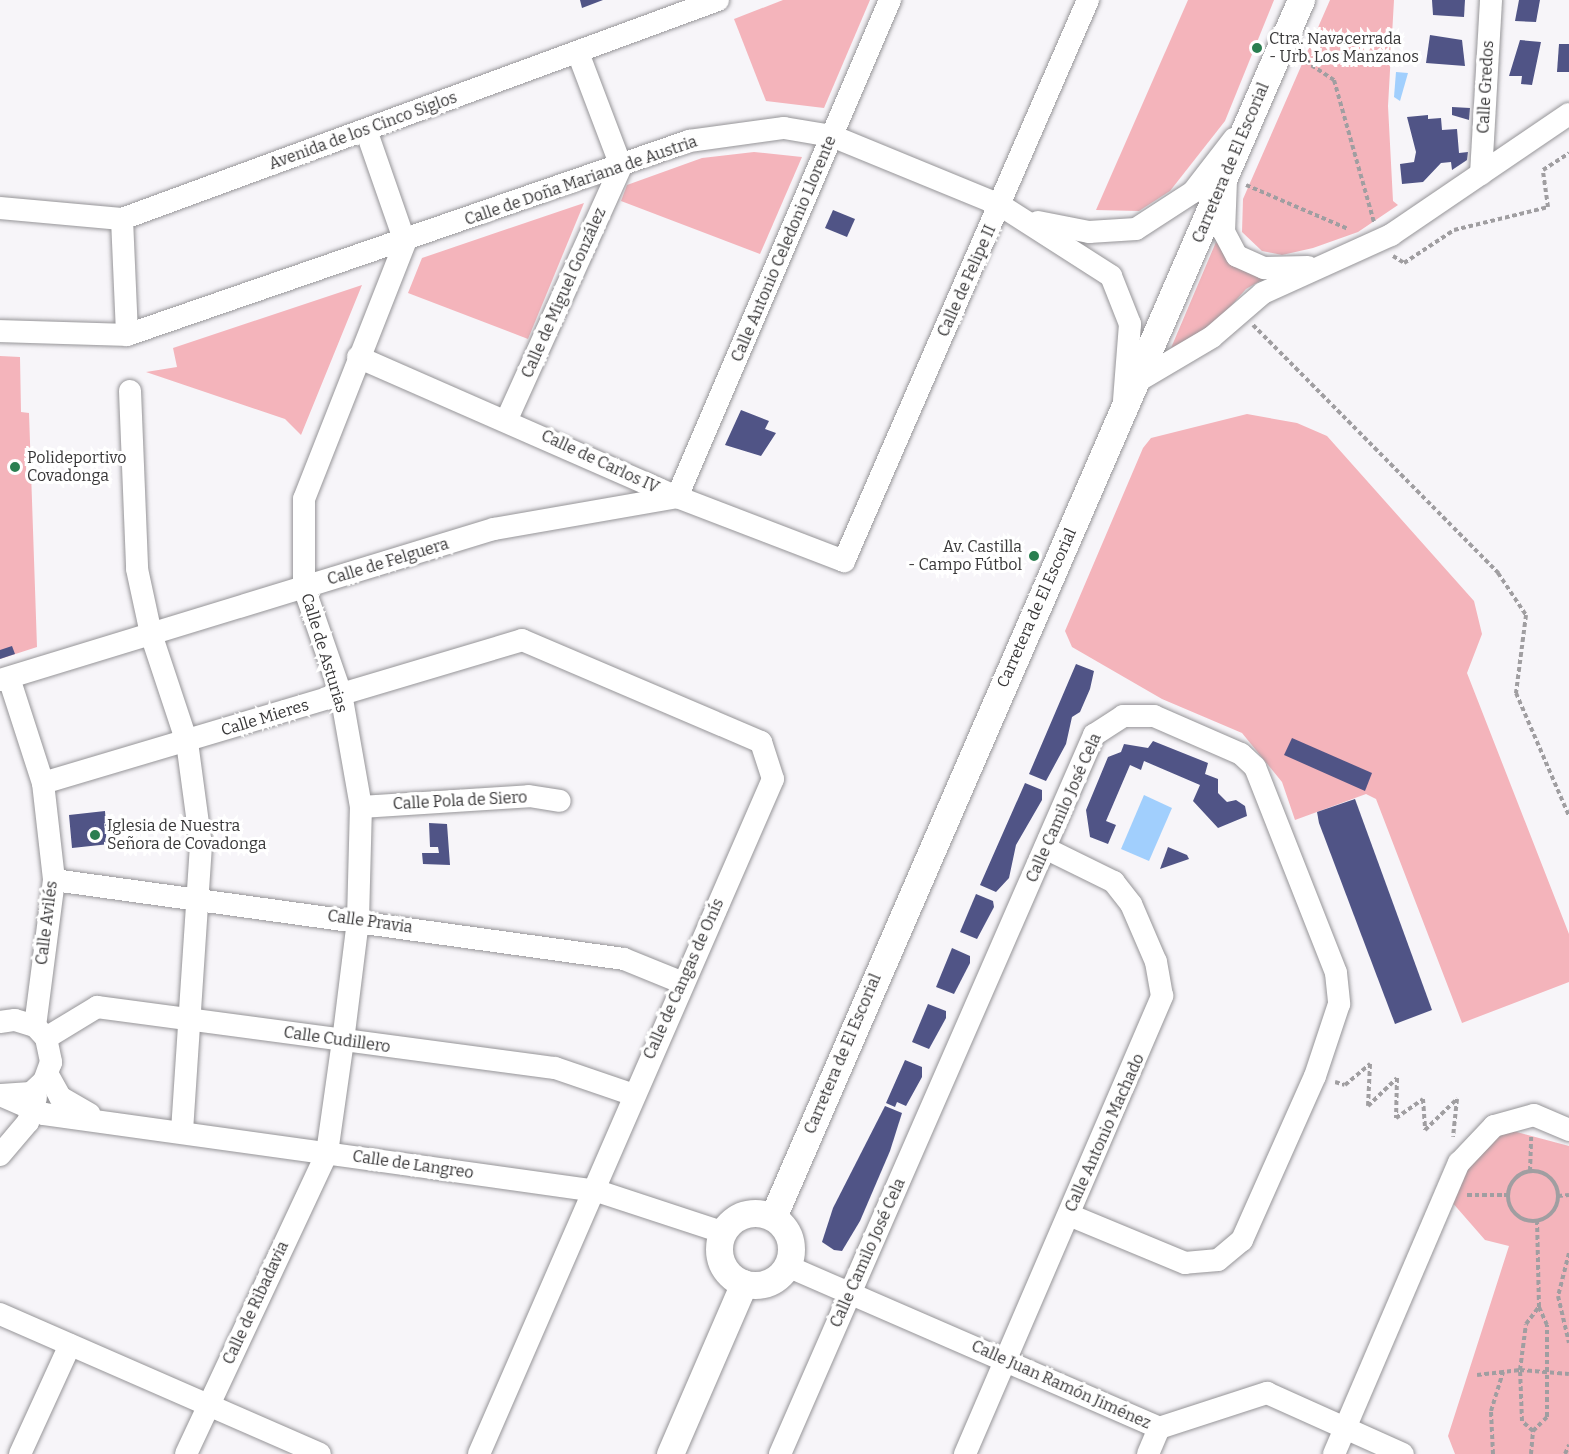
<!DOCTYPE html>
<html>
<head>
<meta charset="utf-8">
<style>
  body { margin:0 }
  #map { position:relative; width:1569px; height:1454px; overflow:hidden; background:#f7f5f9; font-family:Bitter,serif }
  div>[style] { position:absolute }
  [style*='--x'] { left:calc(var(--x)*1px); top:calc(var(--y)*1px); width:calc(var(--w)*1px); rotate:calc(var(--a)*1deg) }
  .green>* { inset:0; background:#f4b4bb }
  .water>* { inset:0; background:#a1cffd }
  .building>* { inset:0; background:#505486 }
  .path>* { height:4px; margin-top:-2px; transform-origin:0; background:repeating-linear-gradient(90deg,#a09ea1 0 4.5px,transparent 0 7.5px) }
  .path>.ring { margin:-2px; padding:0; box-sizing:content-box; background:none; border:4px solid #a09ea1; border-radius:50% }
  .roads { filter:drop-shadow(0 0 2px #969598) drop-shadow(0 0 2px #969598) }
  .minor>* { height:22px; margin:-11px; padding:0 11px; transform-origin:11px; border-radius:11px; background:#fff }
  .tertiary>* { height:27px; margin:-13.5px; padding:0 13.5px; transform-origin:13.5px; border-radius:13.5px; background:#fff }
  .tertiary>.ring { margin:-13.5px; padding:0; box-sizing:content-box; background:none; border:27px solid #fff; border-radius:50% }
  .dots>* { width:16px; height:16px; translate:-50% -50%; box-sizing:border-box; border:3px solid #fff; border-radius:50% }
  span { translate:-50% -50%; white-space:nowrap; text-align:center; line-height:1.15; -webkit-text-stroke:6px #fff; paint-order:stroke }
  .poi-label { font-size:16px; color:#383738 }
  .left { translate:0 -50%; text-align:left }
  .right { translate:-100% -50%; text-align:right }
  .street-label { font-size:16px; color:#383738 }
</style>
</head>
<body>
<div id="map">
  <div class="green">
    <i style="clip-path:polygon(783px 0,870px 0,824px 108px,766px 101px,734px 19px)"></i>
    <i style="clip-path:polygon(1188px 0,1274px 0,1225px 121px,1170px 191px,1139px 211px,1096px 210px)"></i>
    <i style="clip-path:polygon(1330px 0,1394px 0,1388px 106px,1393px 201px,1398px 205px,1358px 232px,1313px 248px,1282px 255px,1262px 251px,1242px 232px,1243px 199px)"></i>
    <i style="clip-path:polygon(754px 152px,802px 157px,760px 254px,621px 201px,627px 185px,702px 158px)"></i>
    <i style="clip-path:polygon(584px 203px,528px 339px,408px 293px,422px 258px)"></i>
    <i style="clip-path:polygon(1216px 242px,1267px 277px,1246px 289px,1214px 325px,1171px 348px)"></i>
    <i style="clip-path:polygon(362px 285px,301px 435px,285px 419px,146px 372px,177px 367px,173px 348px)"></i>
    <i style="clip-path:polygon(0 356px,20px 357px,21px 412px,29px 413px,37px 647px,0 659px)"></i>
    <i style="clip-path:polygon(1247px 414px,1297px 423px,1327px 436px,1474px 601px,1482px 634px,1467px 673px,1569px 934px,1569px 982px,1462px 1023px,1376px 799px,1366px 794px,1295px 820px,1282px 782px,1242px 733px,1162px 699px,1072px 647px,1065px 631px,1143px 448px,1151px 438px)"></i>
    <i style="clip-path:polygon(1494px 1126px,1569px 1146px,1569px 1454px,1455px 1454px,1448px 1436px,1509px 1246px,1485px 1240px,1444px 1193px)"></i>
  </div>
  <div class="water">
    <i style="clip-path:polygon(1396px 72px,1408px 73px,1400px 101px,1394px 97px)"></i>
    <i style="clip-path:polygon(1144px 795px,1172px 808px,1149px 861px,1121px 849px)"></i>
  </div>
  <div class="building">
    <i style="clip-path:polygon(580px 0,603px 0,582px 8px)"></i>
    <i style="clip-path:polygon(1432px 0,1465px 0,1464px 17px,1433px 15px)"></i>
    <i style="clip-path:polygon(1519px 0,1540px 0,1536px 22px,1515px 21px)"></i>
    <i style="clip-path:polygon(1430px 35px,1462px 40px,1465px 66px,1426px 63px)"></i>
    <i style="clip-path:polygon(1520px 40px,1541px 42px,1532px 85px,1521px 84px,1522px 76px,1509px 76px)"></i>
    <i style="clip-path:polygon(1559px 44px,1569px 44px,1569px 72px,1557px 72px)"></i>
    <i style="clip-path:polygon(1452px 107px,1470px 108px,1469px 120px,1452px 115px)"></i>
    <i style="clip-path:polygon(1428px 115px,1428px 119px,1441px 118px,1442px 130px,1457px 129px,1459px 153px,1468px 152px,1467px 160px,1452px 170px,1451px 162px,1441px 163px,1423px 182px,1402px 184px,1400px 164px,1414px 162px,1416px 152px,1407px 117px)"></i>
    <i style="clip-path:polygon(833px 210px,855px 219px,847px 237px,825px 228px)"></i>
    <i style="clip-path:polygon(741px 410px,769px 421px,765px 429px,776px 433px,761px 456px,725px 445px)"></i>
    <i style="clip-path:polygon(12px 646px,15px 654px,0 659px,0 650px)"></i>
    <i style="clip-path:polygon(1076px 664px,1094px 671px,1090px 689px,1080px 712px,1072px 717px,1066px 744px,1046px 781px,1029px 774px)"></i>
    <i style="clip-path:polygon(1292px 738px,1372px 773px,1365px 791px,1284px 755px)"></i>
    <i style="clip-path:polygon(1153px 741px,1208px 763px,1205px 774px,1218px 779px,1218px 793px,1227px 802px,1236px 800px,1245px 806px,1247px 816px,1218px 828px,1193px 801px,1200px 785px,1144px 761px,1141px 770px,1130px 765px,1106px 821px,1116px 825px,1108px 844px,1090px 837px,1086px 810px,1108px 757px,1121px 752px,1124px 744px,1148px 748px)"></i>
    <i style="clip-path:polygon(1025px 783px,1042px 790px,1042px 800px,1016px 845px,1009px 878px,996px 892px,980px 885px)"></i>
    <i style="clip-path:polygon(1355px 799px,1432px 1010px,1395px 1024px,1319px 823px,1317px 812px)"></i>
    <i style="clip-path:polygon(105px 811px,106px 826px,118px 825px,119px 843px,72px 848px,69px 815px)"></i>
    <i style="clip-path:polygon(429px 823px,447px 824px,450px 865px,423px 864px,422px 853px,439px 853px,438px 847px,430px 847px)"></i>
    <i style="clip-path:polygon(1168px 847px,1187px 855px,1189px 859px,1160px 869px)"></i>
    <i style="clip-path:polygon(976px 894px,993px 901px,994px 907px,977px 939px,960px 932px)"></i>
    <i style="clip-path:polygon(952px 948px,970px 956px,970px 963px,954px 994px,936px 987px)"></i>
    <i style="clip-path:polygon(928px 1004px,946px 1011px,946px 1018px,929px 1049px,912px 1042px)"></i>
    <i style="clip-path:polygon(905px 1060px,922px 1067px,922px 1077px,906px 1106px,897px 1102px,895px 1107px,886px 1103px)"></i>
    <i style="clip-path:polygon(885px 1106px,902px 1113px,890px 1151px,860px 1221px,842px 1251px,834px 1250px,822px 1242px,833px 1208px)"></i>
  </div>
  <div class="path">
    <i style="--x:1299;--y:57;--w:42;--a:33.3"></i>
    <i style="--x:1334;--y:80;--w:148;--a:74.3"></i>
    <i style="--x:1246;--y:185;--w:111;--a:23.3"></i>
    <i style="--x:1393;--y:256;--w:13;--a:32"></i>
    <i style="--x:1404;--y:263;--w:60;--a:-33.4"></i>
    <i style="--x:1454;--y:230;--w:97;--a:-13.7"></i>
    <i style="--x:1548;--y:207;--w:37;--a:-98"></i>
    <i style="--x:1543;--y:170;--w:31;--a:-33"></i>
    <i style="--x:1253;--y:325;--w:349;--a:45.3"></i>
    <i style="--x:1498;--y:573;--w:50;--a:56.3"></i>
    <i style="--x:1526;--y:615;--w:79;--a:97.3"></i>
    <i style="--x:1516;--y:693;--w:134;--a:66.7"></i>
    <i style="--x:1335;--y:1082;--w:10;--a:17"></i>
    <i style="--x:1345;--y:1085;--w:33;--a:-40"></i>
    <i style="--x:1370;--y:1064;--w:42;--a:92.7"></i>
    <i style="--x:1368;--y:1106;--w:40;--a:-44"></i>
    <i style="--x:1397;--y:1078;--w:40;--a:91.4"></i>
    <i style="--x:1396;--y:1118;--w:33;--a:-35"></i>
    <i style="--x:1423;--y:1099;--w:31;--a:86"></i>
    <i style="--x:1425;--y:1130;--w:45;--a:-44.1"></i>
    <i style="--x:1457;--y:1099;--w:38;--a:96"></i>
    <i style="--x:1530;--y:1171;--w:34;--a:-88"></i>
    <i class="ring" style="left:1508px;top:1171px;width:46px;height:46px"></i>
    <i style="--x:1467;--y:1195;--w:41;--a:0"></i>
    <i style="--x:1558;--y:1196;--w:11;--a:-5"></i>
    <i style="--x:1569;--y:1253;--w:44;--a:104.3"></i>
    <i style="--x:1558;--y:1296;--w:48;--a:76.8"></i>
    <i style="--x:1477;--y:1375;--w:43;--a:-6.6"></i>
    <i style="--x:1520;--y:1370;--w:49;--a:4.7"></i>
    <i style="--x:1533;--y:1431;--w:20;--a:-45"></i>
    <i style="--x:1547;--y:1417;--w:92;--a:-90"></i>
    <i style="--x:1547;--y:1325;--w:20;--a:-114"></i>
    <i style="--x:1493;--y:1454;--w:43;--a:-92.7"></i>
    <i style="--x:1491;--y:1411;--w:41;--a:-72.9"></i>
    <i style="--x:1531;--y:1454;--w:23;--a:-85"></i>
    <i style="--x:1533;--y:1431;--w:15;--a:-138"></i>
    <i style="--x:1522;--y:1421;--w:51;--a:-92.2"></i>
    <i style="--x:1520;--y:1370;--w:46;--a:-82.6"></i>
    <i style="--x:1526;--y:1324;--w:21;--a:-53"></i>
    <i style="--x:1539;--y:1307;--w:86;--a:-91.3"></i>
    <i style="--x:1565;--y:1454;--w:10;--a:-66"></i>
  </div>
  <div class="roads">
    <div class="minor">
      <i style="--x:1481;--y:174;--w:174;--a:-86.7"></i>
      <i style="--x:1226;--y:180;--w:52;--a:92.2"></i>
      <i style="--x:1224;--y:232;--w:27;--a:62"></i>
      <i style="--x:1237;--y:256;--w:30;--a:24"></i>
      <i style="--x:1264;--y:268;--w:44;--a:-1.3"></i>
      <i style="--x:0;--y:208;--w:122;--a:5.2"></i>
      <i style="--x:122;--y:219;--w:635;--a:-20.18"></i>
      <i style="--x:122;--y:219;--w:116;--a:87.5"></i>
      <i style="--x:1038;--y:222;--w:52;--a:11.1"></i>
      <i style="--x:1089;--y:232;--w:47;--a:-3.7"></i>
      <i style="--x:1136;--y:229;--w:68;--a:-33"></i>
      <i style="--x:1193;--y:192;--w:67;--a:-52.3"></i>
      <i style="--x:0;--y:331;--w:127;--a:1.8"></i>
      <i style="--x:127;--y:335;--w:595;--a:-19.04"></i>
      <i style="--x:689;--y:141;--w:96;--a:-7.8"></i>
      <i style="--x:784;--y:128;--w:49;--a:9.5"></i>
      <i style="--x:832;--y:136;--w:182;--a:22.3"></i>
      <i style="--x:1000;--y:205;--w:132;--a:32.6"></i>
      <i style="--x:1111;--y:276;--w:52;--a:68.4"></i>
      <i style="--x:1130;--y:324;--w:76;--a:94.5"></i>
      <i style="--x:358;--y:357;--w:348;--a:23.7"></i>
      <i style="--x:677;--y:497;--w:179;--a:21"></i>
      <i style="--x:844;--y:561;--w:612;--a:-66.49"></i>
      <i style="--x:1136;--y:382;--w:88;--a:-30.6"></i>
      <i style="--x:1212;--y:337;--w:67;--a:-40.8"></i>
      <i style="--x:1263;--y:293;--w:141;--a:-24.4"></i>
      <i style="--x:1391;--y:235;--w:215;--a:-34.2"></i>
      <i style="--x:130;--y:391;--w:178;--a:87.7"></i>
      <i style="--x:137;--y:569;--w:66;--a:77.8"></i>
      <i style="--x:151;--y:634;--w:114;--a:71.6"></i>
      <i style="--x:187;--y:742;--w:104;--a:82.3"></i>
      <i style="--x:201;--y:845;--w:286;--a:93.8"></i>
      <i style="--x:507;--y:419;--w:277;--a:-65.7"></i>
      <i style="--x:621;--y:166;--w:121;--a:-110.8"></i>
      <i style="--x:9;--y:678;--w:110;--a:72.1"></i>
      <i style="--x:43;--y:783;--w:98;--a:83.5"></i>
      <i style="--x:54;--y:880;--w:147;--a:97.4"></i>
      <i style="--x:0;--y:680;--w:517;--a:-17"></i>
      <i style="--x:494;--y:529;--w:186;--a:-9.9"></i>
      <i style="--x:677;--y:497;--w:541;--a:-66.8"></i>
      <i style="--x:43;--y:783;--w:500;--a:-16.6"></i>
      <i style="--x:522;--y:640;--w:260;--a:23.1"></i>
      <i style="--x:761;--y:742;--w:39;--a:72"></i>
      <i style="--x:773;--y:779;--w:736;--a:113.54"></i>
      <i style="--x:361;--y:807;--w:168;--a:-3.7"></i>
      <i style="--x:529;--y:796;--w:31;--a:9"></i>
      <i style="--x:54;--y:880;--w:575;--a:7.89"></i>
      <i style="--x:624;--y:959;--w:64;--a:22.1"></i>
      <i style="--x:0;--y:1022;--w:15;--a:-8"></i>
      <i style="--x:15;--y:1020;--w:21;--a:17"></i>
      <i style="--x:35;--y:1026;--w:16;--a:47"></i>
      <i style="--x:46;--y:1038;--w:25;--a:78"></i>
      <i style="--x:51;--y:1062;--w:20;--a:110"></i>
      <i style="--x:44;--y:1081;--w:18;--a:137"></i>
      <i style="--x:31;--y:1093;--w:30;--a:176"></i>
      <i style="--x:46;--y:1038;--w:60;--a:-31.3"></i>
      <i style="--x:97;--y:1007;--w:462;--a:7.6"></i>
      <i style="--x:555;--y:1068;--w:83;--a:18.9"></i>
      <i style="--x:48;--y:1075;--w:25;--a:61"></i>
      <i style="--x:60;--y:1097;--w:34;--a:30"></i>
      <i style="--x:0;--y:1095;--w:48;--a:23.4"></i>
      <i style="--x:44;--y:1114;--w:558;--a:7.93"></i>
      <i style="--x:597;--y:1191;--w:132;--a:18.2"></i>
      <i style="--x:0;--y:1155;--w:43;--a:-49.7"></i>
      <i style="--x:28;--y:1122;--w:26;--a:-72"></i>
      <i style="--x:787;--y:1266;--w:406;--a:23.5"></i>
      <i style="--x:1159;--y:1428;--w:114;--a:-18"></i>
      <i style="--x:1267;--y:1393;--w:149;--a:24.2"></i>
      <i style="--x:0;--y:1314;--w:349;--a:23.6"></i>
      <i style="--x:20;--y:1454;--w:120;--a:-65.4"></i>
      <i style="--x:186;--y:1454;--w:332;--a:-64.9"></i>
      <i style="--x:327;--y:1153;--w:113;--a:-81.9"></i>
      <i style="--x:343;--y:1041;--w:122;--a:-82.9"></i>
      <i style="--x:358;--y:920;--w:113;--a:-88.5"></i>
      <i style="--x:361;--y:807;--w:115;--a:-100"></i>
      <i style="--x:341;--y:694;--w:112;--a:-109.2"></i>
      <i style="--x:304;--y:588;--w:89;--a:-90"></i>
      <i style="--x:304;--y:499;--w:276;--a:-68.5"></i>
      <i style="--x:405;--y:242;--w:119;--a:-109.2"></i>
      <i style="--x:780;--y:1454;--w:785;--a:-66.41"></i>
      <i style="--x:1094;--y:735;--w:35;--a:-33"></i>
      <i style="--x:1123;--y:716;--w:31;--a:0"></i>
      <i style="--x:1154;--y:716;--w:95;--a:23.6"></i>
      <i style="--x:1241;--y:754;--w:19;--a:43"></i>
      <i style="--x:1255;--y:767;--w:221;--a:68.5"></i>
      <i style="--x:1336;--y:973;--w:31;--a:84"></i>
      <i style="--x:1339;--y:1004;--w:76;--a:108.4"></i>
      <i style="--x:1315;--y:1076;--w:180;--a:114"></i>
      <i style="--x:1242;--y:1240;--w:31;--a:140"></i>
      <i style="--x:1218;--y:1260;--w:33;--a:175"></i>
      <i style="--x:1185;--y:1263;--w:126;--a:-157.5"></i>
      <i style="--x:965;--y:1454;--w:499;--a:-66.7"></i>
      <i style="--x:1162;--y:996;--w:35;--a:-100"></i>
      <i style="--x:1156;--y:962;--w:63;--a:-113.3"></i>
      <i style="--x:1131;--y:904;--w:28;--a:-128"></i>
      <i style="--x:1114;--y:882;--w:77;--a:-153.8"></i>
      <i style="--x:1148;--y:1454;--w:28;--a:-67"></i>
      <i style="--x:1334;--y:1454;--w:317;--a:-66.8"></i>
      <i style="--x:1459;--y:1163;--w:51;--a:-46.6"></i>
      <i style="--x:1494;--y:1126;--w:41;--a:-15.4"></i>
      <i style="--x:1534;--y:1115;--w:38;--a:23"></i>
    </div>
    <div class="tertiary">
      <i class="ring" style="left:719px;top:1213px;width:45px;height:45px"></i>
      <i style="--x:773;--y:1217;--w:1327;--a:-66.55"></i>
      <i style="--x:670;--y:1454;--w:186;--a:-66.6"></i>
    </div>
  </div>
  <div class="dots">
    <i style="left:1257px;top:48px;background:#2a7e50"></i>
    <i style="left:15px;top:467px;background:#2a7e50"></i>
    <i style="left:1034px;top:556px;background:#2a7e50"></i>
    <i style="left:95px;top:835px;background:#2a7e50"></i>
  </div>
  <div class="poi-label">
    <span class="left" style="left:1269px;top:48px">Ctra. Navacerrada<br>- Urb. Los Manzanos</span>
    <span class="left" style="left:27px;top:467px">Polideportivo<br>Covadonga</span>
    <span class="right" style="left:1022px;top:556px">Av. Castilla<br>- Campo Fútbol</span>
    <span class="left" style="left:107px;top:835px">Iglesia de Nuestra<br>Señora de Covadonga</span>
  </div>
  <div class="street-label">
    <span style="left:1486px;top:87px;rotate:-87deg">Calle Gredos</span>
    <span style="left:363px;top:131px;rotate:-20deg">Avenida de los Cinco Siglos</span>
    <span style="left:1231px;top:163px;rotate:-67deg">Carretera de El Escorial</span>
    <span style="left:581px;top:181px;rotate:-19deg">Calle de Doña Mariana de Austria</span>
    <span style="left:784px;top:249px;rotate:-67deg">Calle Antonio Celedonio Llorente</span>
    <span style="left:967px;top:281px;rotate:-66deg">Calle de Felipe II</span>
    <span style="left:564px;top:293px;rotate:-66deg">Calle de Miguel González</span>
    <span style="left:600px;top:462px;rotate:25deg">Calle de Carlos IV</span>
    <span style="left:388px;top:562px;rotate:-17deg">Calle de Felguera</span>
    <span style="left:1037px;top:608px;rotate:-66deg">Carretera de El Escorial</span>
    <span style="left:324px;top:653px;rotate:73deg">Calle de Asturias</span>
    <span style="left:265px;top:718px;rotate:-17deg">Calle Mieres</span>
    <span style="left:460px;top:801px;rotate:-3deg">Calle Pola de Siero</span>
    <span style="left:1064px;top:808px;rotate:-66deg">Calle Camilo José Cela</span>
    <span style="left:370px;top:922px;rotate:8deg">Calle Pravia</span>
    <span style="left:47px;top:923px;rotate:-83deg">Calle Avilés</span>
    <span style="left:684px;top:979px;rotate:-66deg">Calle de Cangas de Onís</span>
    <span style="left:337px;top:1040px;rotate:8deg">Calle Cudillero</span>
    <span style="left:843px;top:1054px;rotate:-67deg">Carretera de El Escorial</span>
    <span style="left:1105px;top:1133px;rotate:-66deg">Calle Antonio Machado</span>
    <span style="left:413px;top:1165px;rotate:8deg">Calle de Langreo</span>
    <span style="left:868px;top:1253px;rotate:-66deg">Calle Camilo José Cela</span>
    <span style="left:256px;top:1303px;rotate:-65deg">Calle de Ribadavia</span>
    <span style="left:1061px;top:1385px;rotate:24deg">Calle Juan Ramón Jiménez</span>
  </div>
</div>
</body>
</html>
